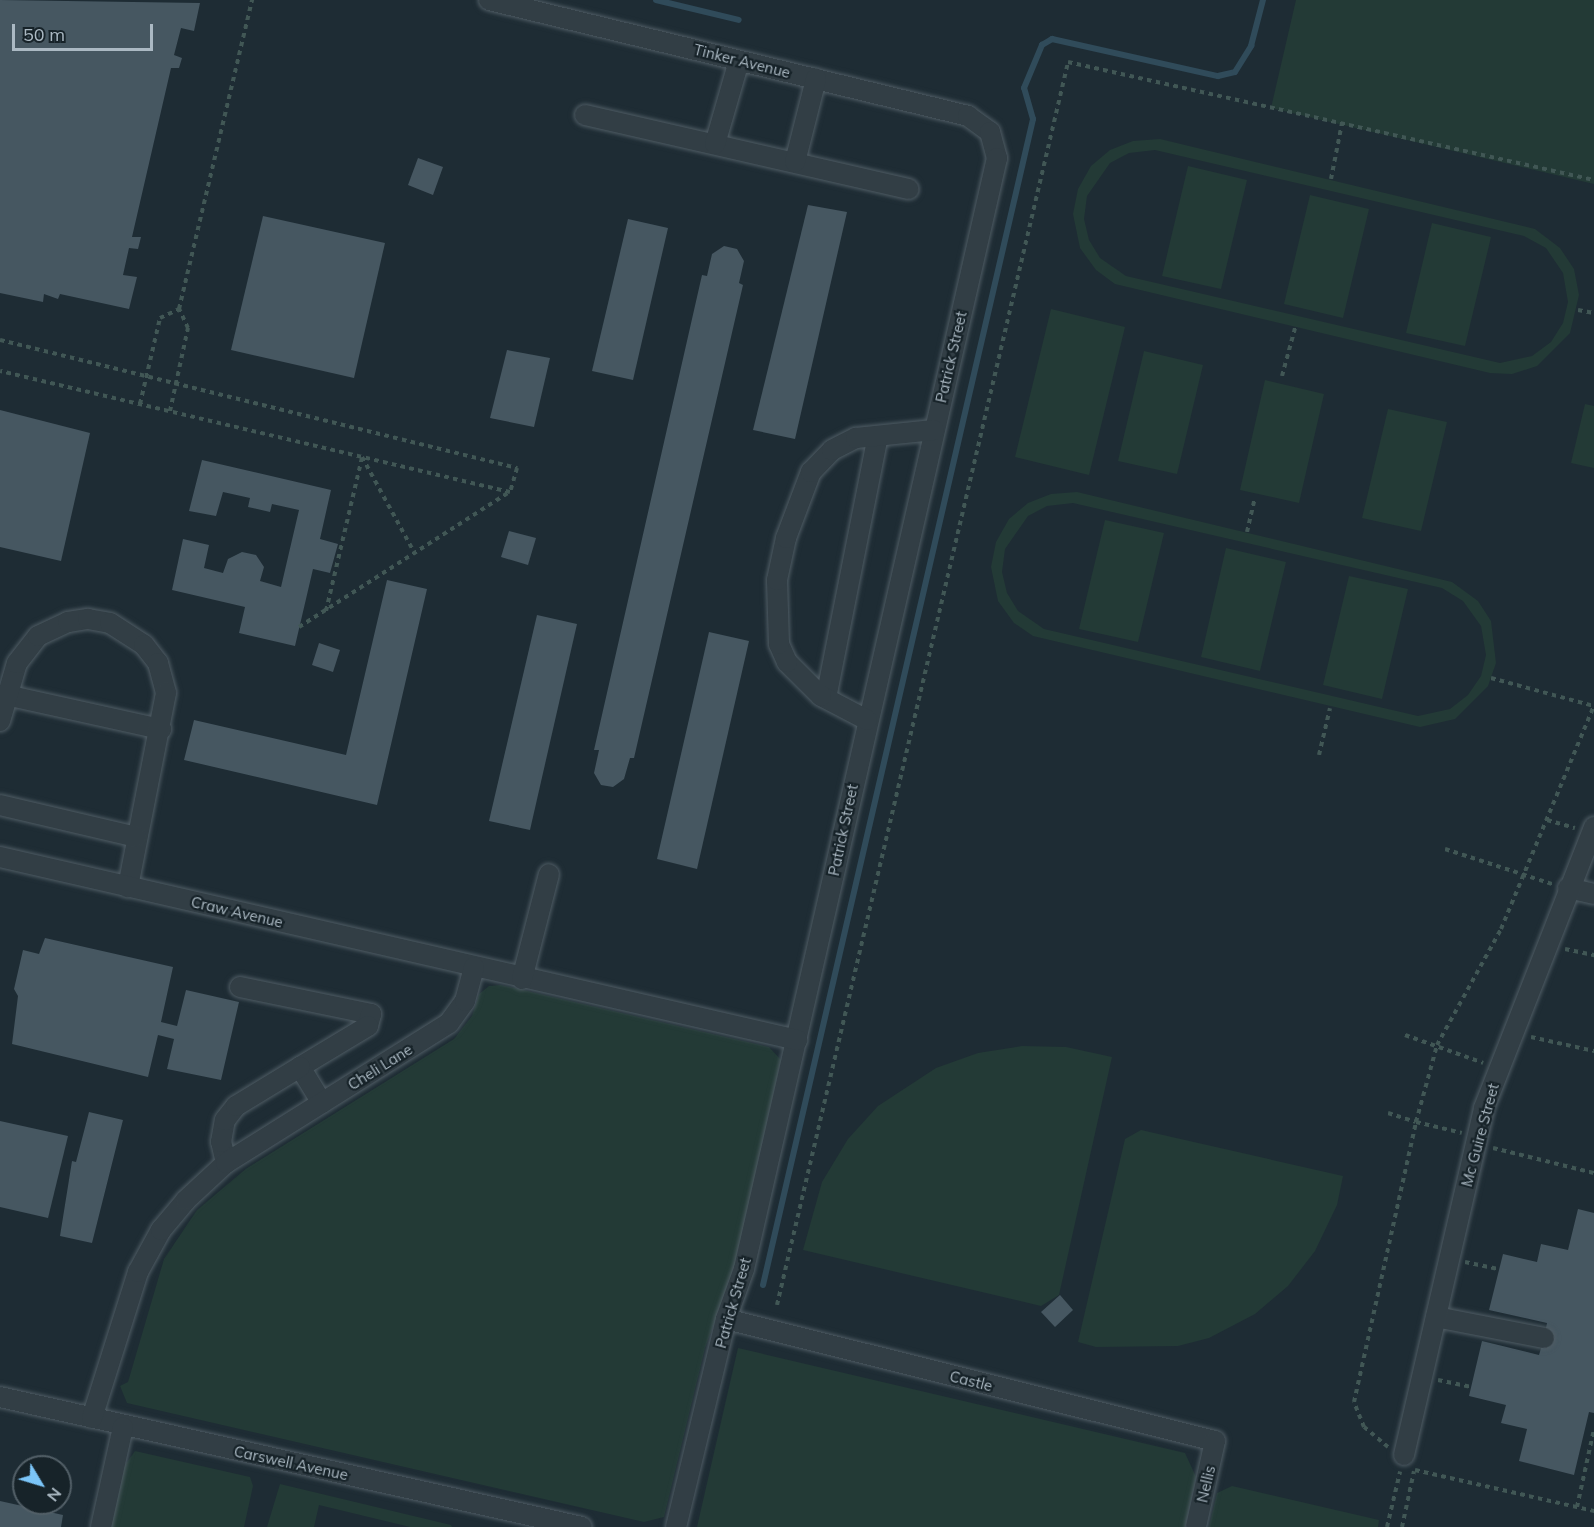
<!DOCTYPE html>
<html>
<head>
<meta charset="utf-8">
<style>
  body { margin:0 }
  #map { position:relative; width:1594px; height:1527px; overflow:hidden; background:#1e2c34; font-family:Mulish,sans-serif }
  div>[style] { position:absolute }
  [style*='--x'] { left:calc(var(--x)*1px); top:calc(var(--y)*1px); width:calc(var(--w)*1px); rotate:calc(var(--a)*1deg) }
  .green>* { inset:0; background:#233a36 }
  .stream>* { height:6px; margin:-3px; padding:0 3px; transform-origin:3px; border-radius:3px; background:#304b5a }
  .building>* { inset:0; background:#465761 }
  .path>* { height:4px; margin-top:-2px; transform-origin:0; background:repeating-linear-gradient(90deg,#415755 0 4.5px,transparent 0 9px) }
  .roads { filter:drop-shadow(0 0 2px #4f5c64) drop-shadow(0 0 2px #4f5c64) }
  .minor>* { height:20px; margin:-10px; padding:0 10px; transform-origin:10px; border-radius:10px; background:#323e45 }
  span { translate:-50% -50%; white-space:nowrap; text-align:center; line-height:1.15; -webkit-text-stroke:4.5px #172329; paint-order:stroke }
  .street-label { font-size:15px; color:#abb9c3 }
  .north { position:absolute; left:12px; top:1455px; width:60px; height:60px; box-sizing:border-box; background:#172329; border:2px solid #525f67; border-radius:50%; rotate:128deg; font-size:16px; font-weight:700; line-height:24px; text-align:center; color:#abb9c3 }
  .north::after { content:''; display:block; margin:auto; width:21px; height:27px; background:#7bc5f8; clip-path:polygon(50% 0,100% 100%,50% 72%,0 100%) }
  .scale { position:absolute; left:12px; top:24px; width:141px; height:27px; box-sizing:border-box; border:3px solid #abb9c3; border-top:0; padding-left:8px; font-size:18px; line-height:21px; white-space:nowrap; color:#abb9c3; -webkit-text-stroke:4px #172329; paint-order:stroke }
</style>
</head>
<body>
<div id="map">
  <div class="green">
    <i style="clip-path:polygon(1296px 0,1594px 0,1594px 184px,1271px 108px)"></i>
    <i style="clip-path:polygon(evenodd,1160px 139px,1535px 229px,1560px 248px,1574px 269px,1579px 295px,1570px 333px,1537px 366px,1512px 374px,1490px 373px,1115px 284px,1096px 270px,1080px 248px,1073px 214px,1078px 189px,1091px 166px,1110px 150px,1133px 141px,1160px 139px,1155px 150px,1524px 236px,1546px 248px,1563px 273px,1568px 302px,1563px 323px,1551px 342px,1532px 356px,1500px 363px,1126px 276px,1100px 258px,1089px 240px,1084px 219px,1087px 196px,1110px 163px,1129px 153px,1155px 150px)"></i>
    <i style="clip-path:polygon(1188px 166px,1247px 180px,1221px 289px,1162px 276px)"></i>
    <i style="clip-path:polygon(1310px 195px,1369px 209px,1343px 318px,1284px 304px)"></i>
    <i style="clip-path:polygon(1432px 223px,1491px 237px,1465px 346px,1406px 333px)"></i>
    <i style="clip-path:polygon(1051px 309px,1125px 327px,1089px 475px,1015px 457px)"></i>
    <i style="clip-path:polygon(1144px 351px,1203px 365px,1177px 474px,1118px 461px)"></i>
    <i style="clip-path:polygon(1265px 380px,1324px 394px,1299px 503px,1240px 490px)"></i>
    <i style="clip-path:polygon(1585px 404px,1594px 406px,1594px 468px,1571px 463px)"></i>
    <i style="clip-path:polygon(1388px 409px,1447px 422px,1421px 531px,1362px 518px)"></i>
    <i style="clip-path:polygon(evenodd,1077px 492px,1452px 582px,1478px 601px,1491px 621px,1496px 663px,1488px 686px,1455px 719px,1420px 727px,1033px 636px,1014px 623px,998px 601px,991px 567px,996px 542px,1009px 519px,1028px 503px,1051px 494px,1077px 492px,1073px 503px,1442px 588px,1463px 601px,1481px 626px,1486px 655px,1481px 676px,1468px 695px,1450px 709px,1418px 716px,1044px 629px,1018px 611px,1007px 593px,1002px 572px,1005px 549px,1028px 516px,1047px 506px,1073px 503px)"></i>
    <i style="clip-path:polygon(1105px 520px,1164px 533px,1138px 642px,1079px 629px)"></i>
    <i style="clip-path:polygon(1226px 548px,1286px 562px,1260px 671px,1201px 657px)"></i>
    <i style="clip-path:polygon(1349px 576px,1408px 589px,1382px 699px,1323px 685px)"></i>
    <i style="clip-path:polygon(501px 985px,769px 1047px,781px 1060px,734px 1270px,705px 1348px,664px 1517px,644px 1522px,127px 1403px,120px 1386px,128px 1382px,164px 1259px,197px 1210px,247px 1168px,454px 1039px,472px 1016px,479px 994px,489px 986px)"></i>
    <i style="clip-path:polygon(1022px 1046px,1066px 1047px,1112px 1057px,1059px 1295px,1041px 1306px,803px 1250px,822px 1182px,848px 1139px,878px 1106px,936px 1068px,978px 1053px)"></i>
    <i style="clip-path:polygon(1141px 1130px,1343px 1176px,1337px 1205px,1315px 1251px,1288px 1286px,1255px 1314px,1209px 1338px,1178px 1346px,1096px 1347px,1078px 1342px,1125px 1139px)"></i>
    <i style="clip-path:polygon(738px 1348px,1185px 1453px,1196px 1477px,1185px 1527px,697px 1527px)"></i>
    <i style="clip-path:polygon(135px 1451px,250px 1477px,253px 1486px,244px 1527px,109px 1527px,122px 1469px)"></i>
    <i style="clip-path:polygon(280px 1484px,451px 1525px,452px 1527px,410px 1527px,319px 1505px,314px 1527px,267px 1527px)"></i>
    <i style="clip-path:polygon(1232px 1486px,1379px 1520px,1378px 1527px,1209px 1527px,1217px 1493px)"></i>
  </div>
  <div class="stream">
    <i style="--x:656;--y:0;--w:85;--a:13.5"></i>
    <i style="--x:763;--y:1285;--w:1197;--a:-76.96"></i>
    <i style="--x:1033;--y:119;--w:32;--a:-106"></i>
    <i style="--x:1024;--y:88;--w:47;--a:-67.3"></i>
    <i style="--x:1042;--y:45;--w:12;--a:-31"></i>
    <i style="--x:1052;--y:39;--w:170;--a:12.6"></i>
    <i style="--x:1218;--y:76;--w:17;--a:-13"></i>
    <i style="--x:1235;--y:72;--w:31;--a:-58"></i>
    <i style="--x:1251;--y:46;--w:48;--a:-75.4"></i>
  </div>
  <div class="building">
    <i style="clip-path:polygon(0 0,200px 3px,194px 31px,181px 28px,174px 55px,182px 58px,179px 68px,171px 68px,132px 237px,141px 237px,138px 249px,129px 248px,123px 275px,137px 277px,129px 309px,60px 294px,58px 299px,44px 294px,43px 302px,0 293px)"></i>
    <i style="clip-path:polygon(418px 158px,443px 167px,433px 195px,408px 185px)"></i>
    <i style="clip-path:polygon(808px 205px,847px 212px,795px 439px,753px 430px)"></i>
    <i style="clip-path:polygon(263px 216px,385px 243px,354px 378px,231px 350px)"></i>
    <i style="clip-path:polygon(628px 219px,668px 228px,633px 380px,592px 371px)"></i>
    <i style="clip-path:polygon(724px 246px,737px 249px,744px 261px,739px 283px,743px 285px,634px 758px,630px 758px,624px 779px,613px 787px,601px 785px,594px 773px,599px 750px,594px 750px,702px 275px,707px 276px,712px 254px)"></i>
    <i style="clip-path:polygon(507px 350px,550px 358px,534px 427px,490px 418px)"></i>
    <i style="clip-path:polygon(0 410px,90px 433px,61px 561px,0 547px)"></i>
    <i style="clip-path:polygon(202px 460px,331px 490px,320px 539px,338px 544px,330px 573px,313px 569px,295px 646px,239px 633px,245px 607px,172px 590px,183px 539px,209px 545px,204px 568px,223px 573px,228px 559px,242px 552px,256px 555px,264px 567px,260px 581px,281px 587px,299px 510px,272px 504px,270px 512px,248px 507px,250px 498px,223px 492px,216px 516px,189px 511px)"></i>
    <i style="clip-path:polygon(509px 531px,536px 538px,528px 565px,501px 557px)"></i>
    <i style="clip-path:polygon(387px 580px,427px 589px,377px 805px,184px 760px,194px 720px,346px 755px)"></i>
    <i style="clip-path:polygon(537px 615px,577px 624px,530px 830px,489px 821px)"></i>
    <i style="clip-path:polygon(709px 632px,749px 641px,697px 869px,657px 859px)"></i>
    <i style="clip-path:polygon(319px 643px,340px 650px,333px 672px,312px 665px)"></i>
    <i style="clip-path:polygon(45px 938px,173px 967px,161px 1022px,177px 1026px,186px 990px,239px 1002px,221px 1080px,167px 1069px,174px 1039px,158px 1035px,148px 1077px,12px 1044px,18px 996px,14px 989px,23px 950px,39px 954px)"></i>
    <i style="clip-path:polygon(89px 1112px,123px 1120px,92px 1243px,60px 1236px,72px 1161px,76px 1162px)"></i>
    <i style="clip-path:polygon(0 1121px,68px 1136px,48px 1218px,0 1207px)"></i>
    <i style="clip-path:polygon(1578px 1209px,1594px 1213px,1594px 1413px,1589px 1412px,1574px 1475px,1519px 1461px,1527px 1429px,1501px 1423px,1506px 1405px,1469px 1396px,1482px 1341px,1539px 1355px,1544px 1338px,1547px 1323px,1489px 1310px,1503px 1254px,1537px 1262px,1541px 1244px,1568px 1250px)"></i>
    <i style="clip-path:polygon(1060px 1295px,1073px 1310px,1055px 1327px,1041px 1312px)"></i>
    <i style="clip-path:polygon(0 1501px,63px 1515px,61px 1527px,0 1527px)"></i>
  </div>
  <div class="path">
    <i style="--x:1331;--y:179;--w:57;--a:-78.9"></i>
    <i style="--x:1578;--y:310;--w:16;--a:11"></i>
    <i style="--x:0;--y:340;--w:533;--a:13.91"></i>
    <i style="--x:517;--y:468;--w:25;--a:106"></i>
    <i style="--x:510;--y:492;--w:524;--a:-166.65"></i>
    <i style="--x:1282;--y:376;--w:50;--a:-74.8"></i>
    <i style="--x:140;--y:404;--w:88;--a:-76.9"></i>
    <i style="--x:160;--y:318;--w:21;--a:-25"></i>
    <i style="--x:170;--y:411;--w:85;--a:-77.8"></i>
    <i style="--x:188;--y:328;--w:21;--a:-115"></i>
    <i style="--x:179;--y:309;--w:318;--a:-76.7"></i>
    <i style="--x:362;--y:457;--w:111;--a:61.3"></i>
    <i style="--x:1247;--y:532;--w:32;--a:-77"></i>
    <i style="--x:326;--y:611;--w:158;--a:-76.8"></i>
    <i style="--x:299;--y:627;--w:250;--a:-32.7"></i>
    <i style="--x:1491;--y:678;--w:107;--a:15.2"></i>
    <i style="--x:1319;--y:755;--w:48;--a:-76.8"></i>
    <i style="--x:1547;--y:820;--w:29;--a:16"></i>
    <i style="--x:1445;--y:849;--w:113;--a:18.1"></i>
    <i style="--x:1565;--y:949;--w:30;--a:12"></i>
    <i style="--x:1405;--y:1035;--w:83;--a:19.7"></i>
    <i style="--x:1531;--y:1037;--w:65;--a:12.5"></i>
    <i style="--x:1388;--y:1113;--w:29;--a:18"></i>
    <i style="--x:1416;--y:1122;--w:80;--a:-74.7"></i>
    <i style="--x:1437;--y:1045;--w:132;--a:-61.1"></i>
    <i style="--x:1501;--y:929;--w:242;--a:-67.4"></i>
    <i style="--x:1493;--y:1148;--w:104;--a:13.9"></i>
    <i style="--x:1465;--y:1262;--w:35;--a:12"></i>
    <i style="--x:777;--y:1305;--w:1277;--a:-76.82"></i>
    <i style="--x:1068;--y:62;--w:539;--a:12.64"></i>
    <i style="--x:1438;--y:1380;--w:34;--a:12"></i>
    <i style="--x:1388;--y:1447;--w:31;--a:-140"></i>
    <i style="--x:1364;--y:1427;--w:27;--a:-112"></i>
    <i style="--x:1354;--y:1402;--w:287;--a:-77.5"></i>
    <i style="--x:1416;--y:1122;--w:47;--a:13.4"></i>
    <i style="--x:1415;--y:1470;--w:184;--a:12.9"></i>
    <i style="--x:1577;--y:1507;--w:80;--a:-77.7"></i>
    <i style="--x:1387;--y:1527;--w:57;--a:-76.7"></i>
    <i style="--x:1402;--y:1527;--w:57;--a:-77.9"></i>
  </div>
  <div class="roads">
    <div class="minor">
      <i style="--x:489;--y:0;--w:493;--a:13.6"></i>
      <i style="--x:968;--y:116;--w:27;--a:36"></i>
      <i style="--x:990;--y:132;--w:27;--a:75"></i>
      <i style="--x:997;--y:158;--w:1139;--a:102.83"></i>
      <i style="--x:744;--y:1269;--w:53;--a:109.8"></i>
      <i style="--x:726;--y:1319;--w:214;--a:103.5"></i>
      <i style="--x:585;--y:115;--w:332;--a:12.9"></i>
      <i style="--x:715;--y:144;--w:86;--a:-73.9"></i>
      <i style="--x:795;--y:162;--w:86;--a:-75.8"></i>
      <i style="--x:6;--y:695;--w:159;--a:12.4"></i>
      <i style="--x:826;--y:698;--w:267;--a:-78.8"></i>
      <i style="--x:867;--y:720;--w:52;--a:-152.4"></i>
      <i style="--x:821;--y:696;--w:48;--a:-135"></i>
      <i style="--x:787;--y:662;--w:20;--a:-114"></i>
      <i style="--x:779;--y:644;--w:64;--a:-91.8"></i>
      <i style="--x:777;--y:580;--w:43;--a:-77.9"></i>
      <i style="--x:786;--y:538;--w:71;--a:-69.3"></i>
      <i style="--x:811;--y:472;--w:30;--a:-46"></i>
      <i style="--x:832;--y:450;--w:27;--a:-27"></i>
      <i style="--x:856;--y:438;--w:78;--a:-5.9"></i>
      <i style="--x:0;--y:721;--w:60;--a:-73.7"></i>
      <i style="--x:17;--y:663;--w:34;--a:-52"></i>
      <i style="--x:38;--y:636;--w:33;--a:-25"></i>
      <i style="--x:68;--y:622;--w:20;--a:-9"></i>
      <i style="--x:88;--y:619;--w:22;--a:10"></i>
      <i style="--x:110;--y:623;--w:40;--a:32.9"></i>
      <i style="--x:144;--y:645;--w:23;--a:52"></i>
      <i style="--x:158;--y:663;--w:31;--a:75"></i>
      <i style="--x:166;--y:693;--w:198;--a:101.1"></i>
      <i style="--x:0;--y:805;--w:140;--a:13.2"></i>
      <i style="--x:0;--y:857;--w:818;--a:12.93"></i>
      <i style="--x:1568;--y:888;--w:27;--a:13"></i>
      <i style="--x:522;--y:979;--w:108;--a:-75.6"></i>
      <i style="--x:240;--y:987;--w:134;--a:11.6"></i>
      <i style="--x:371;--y:1014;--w:12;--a:104"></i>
      <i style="--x:368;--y:1026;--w:79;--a:148.9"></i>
      <i style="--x:300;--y:1067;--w:42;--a:58.6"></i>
      <i style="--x:226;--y:1163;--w:22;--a:-103"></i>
      <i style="--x:221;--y:1142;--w:22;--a:-80"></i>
      <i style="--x:225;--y:1120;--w:18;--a:-52"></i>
      <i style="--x:236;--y:1106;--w:75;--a:-31.4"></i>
      <i style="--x:1436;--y:1317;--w:110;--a:11"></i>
      <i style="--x:726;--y:1319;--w:504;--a:14.01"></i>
      <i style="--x:1215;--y:1441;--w:88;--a:102.5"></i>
      <i style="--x:0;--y:1397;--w:596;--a:12.59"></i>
      <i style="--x:92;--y:1418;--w:153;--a:-72.5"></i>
      <i style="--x:138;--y:1272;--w:48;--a:-61.3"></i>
      <i style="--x:161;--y:1230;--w:39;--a:-50"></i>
      <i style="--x:186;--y:1200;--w:54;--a:-42.8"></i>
      <i style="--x:226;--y:1163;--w:263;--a:-32.1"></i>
      <i style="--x:449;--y:1023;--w:27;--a:-54"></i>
      <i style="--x:465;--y:1001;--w:35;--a:-75"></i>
      <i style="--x:1404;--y:1455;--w:356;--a:-77"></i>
      <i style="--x:1484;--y:1108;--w:302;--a:-68.6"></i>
      <i style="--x:101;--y:1527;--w:102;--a:-77.6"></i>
    </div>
  </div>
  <div class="street-label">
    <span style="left:742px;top:61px;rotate:14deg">Tinker Avenue</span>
    <span style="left:951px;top:357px;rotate:-77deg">Patrick Street</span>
    <span style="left:843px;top:830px;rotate:-78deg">Patrick Street</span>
    <span style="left:237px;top:912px;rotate:13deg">Craw Avenue</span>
    <span style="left:380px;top:1067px;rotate:-32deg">Cheli Lane</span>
    <span style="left:1480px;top:1135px;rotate:-75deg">Mc Guire Street</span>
    <span style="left:733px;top:1303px;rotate:-74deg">Patrick Street</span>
    <span style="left:971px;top:1381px;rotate:14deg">Castle</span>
    <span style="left:291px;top:1463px;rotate:12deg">Carswell Avenue</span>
    <span style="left:1206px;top:1484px;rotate:-77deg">Nellis</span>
  </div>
  <div class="north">N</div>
  <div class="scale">50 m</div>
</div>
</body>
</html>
